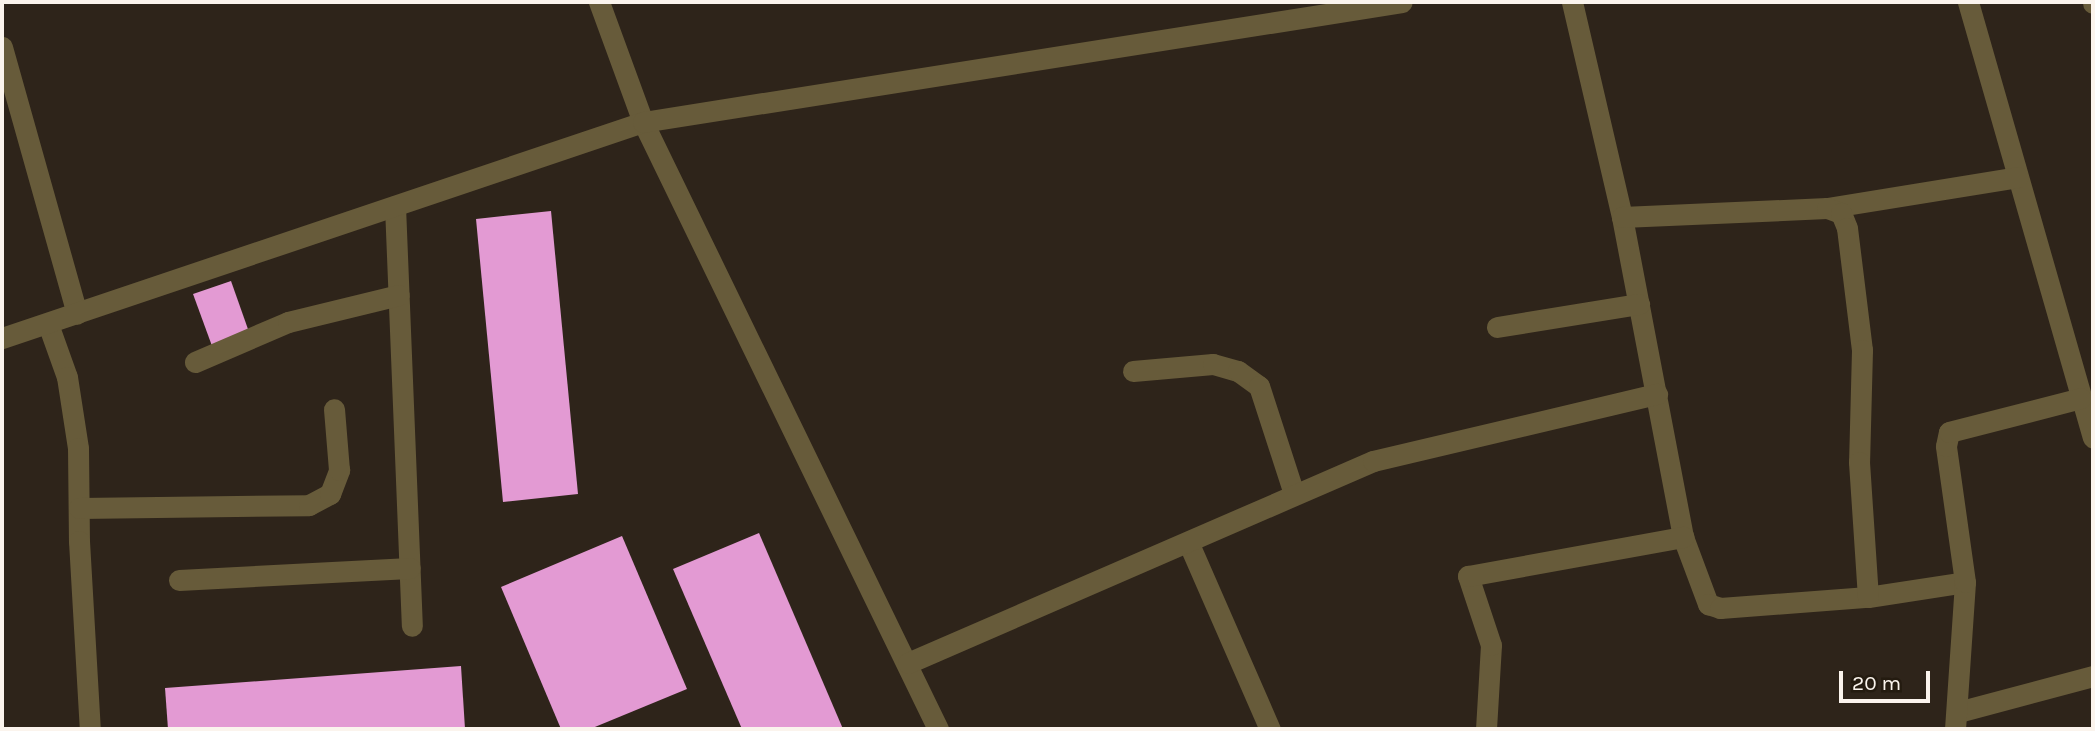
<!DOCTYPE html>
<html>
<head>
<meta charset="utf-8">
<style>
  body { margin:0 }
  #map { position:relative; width:2095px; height:731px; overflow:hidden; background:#2e241a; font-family:Karla,sans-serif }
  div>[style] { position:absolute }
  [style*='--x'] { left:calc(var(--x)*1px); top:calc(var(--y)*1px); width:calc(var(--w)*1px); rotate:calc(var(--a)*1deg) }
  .building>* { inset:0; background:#e39ad3 }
  .street>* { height:21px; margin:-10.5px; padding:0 10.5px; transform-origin:10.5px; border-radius:10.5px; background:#675b3a }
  span { translate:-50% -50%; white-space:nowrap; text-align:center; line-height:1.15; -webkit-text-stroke:7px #241b10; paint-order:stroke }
  .frame { position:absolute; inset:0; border:4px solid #fbf4ed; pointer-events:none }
  .scale { position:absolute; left:1839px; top:671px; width:91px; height:32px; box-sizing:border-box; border:4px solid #fbf4ed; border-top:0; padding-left:9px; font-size:21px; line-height:24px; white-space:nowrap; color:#fbf4ed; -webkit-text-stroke:5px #241b10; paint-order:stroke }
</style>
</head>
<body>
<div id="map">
  <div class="building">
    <i style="clip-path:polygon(551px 211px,578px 494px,503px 502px,476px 219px)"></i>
    <i style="clip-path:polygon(231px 281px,249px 332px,212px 346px,193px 294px)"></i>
    <i style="clip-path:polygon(759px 533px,843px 729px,742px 729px,673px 569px)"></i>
    <i style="clip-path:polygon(622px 536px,687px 689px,590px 729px,561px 729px,501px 587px)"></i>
    <i style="clip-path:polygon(461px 666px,465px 729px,168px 729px,165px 688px)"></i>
  </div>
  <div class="street">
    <i style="--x:599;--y:2;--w:128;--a:69.9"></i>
    <i style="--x:643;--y:122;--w:675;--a:64.08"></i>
    <i style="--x:1572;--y:2;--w:221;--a:76.9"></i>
    <i style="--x:1622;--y:217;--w:326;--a:79.2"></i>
    <i style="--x:1683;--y:537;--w:72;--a:69.5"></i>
    <i style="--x:1708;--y:604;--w:13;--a:18"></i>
    <i style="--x:1720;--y:608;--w:148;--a:-4.3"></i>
    <i style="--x:1868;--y:597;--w:98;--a:-8.8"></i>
    <i style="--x:1968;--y:2;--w:453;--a:74"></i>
    <i style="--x:2093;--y:2;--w:1;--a:90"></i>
    <i style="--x:2;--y:47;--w:277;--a:74.3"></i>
    <i style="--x:395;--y:206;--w:420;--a:87.7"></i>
    <i style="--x:1827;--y:208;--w:193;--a:-9.2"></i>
    <i style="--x:1622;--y:217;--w:205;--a:-2.5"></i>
    <i style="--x:1827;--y:208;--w:15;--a:20"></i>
    <i style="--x:1841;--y:213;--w:16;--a:68"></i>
    <i style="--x:1847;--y:228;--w:123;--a:83"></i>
    <i style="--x:1862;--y:350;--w:112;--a:91.5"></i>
    <i style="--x:1859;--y:462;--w:135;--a:86.2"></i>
    <i style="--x:48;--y:324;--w:56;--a:70.3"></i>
    <i style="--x:67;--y:377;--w:72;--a:81.2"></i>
    <i style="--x:78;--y:448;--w:93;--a:89.4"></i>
    <i style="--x:79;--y:541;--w:188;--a:86.7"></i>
    <i style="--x:1497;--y:327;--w:144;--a:-9.2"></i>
    <i style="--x:2;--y:338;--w:676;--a:-18.62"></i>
    <i style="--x:643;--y:122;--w:768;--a:-8.98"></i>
    <i style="--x:195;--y:362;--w:101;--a:-23.3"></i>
    <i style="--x:288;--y:322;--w:114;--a:-13.7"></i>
    <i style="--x:1133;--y:371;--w:80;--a:-5"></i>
    <i style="--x:1213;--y:364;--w:26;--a:16"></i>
    <i style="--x:1238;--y:371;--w:26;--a:36"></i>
    <i style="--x:1259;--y:386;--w:114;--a:72"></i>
    <i style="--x:79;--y:508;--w:230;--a:-0.7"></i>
    <i style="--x:309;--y:505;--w:24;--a:-28"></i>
    <i style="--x:330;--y:494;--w:26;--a:-69"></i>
    <i style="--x:339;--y:470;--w:61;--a:-94.7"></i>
    <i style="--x:1189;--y:544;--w:202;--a:66.4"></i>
    <i style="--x:179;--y:580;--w:231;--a:-3"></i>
    <i style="--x:908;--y:663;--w:507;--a:-23.48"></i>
    <i style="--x:1373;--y:461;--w:292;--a:-13.3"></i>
    <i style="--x:1958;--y:712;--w:140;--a:-14.9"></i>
    <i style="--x:1486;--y:729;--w:84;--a:-86.6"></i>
    <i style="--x:1491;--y:645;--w:73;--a:-108.4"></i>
    <i style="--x:1468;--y:576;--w:219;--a:-10.3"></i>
    <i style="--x:1955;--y:729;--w:147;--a:-86.1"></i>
    <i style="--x:1965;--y:582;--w:137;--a:-98"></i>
    <i style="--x:1946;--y:446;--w:14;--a:-78"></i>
    <i style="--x:1949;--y:432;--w:136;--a:-14.4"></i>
  </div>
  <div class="frame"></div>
  <div class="scale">20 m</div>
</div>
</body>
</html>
